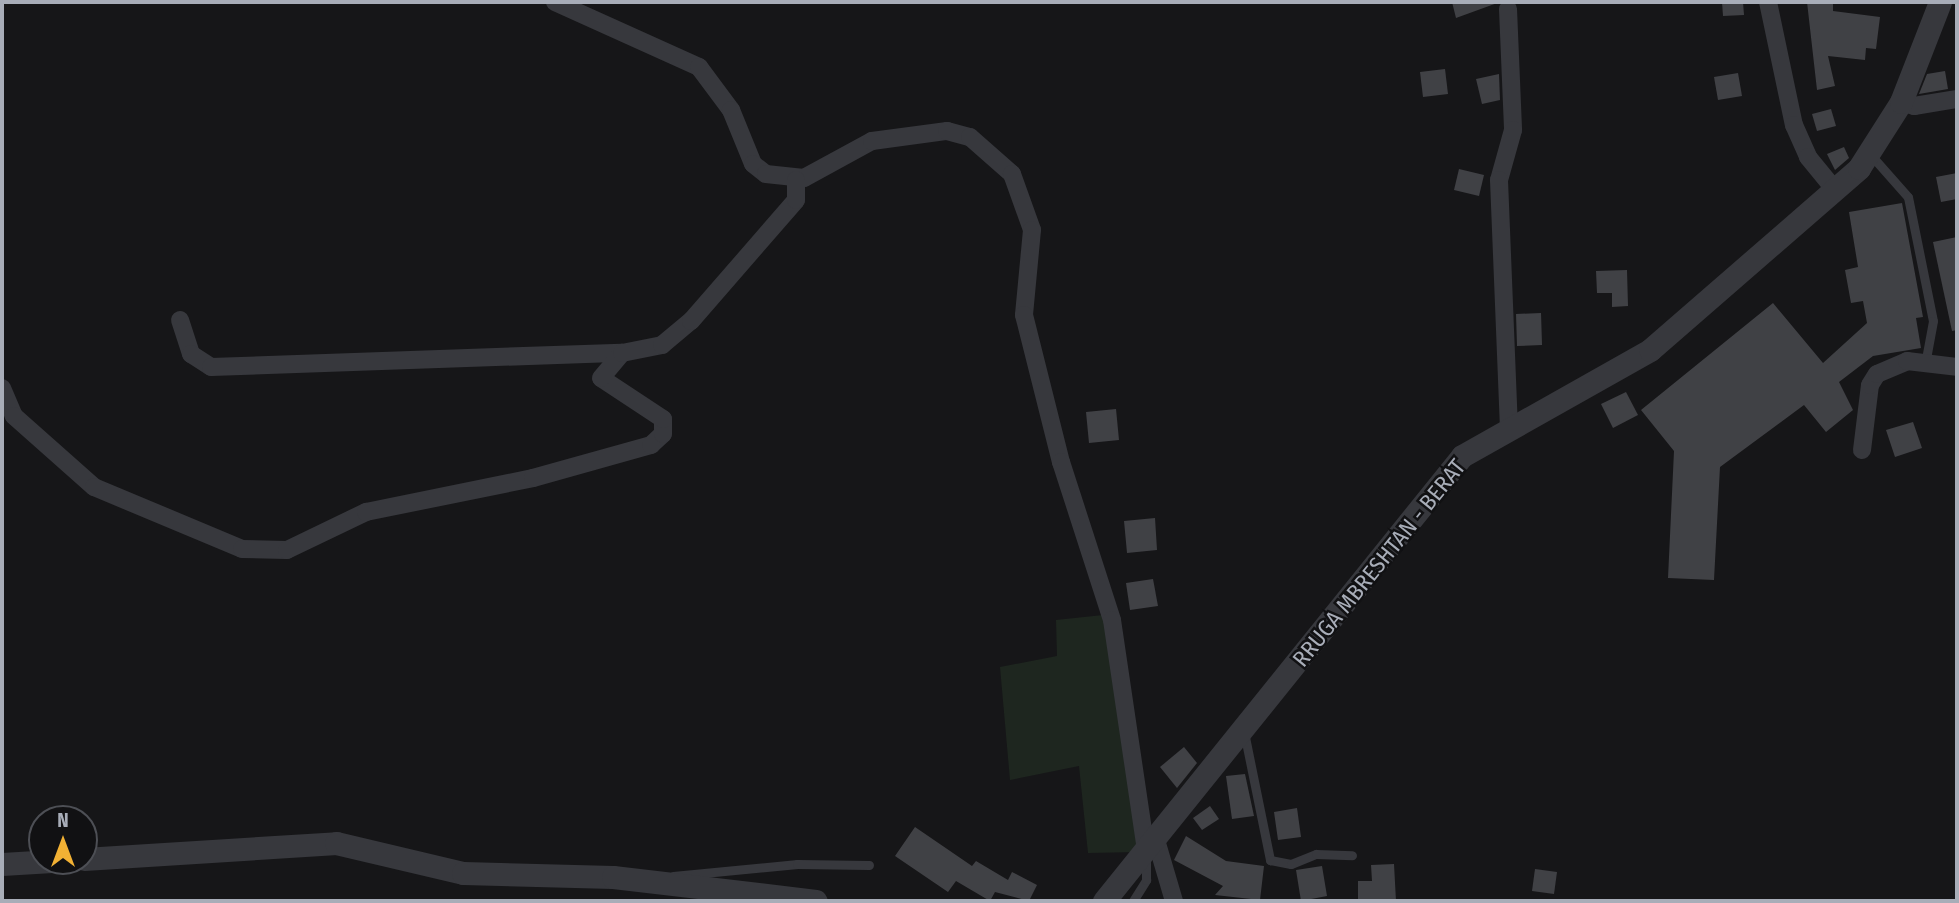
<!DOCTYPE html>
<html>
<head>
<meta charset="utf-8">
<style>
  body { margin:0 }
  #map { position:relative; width:1959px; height:903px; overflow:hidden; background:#161618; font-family:"Fira Sans Condensed",sans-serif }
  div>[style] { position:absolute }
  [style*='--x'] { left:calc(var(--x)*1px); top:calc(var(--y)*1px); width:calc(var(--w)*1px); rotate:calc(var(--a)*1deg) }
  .green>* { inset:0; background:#1e261f }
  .building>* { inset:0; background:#404145 }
  .service>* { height:9px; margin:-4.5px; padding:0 4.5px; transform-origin:4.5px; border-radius:4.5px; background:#37383d }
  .minor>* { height:18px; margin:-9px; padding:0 9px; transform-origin:9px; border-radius:9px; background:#37383d }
  .tertiary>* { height:23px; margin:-11.5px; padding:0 11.5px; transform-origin:11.5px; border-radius:11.5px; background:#37383d }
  span { translate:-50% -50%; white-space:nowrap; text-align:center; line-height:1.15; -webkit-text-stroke:5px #111113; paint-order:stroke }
  .street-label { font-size:23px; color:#a8adb8 }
  .frame { position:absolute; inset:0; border:4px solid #a8adb8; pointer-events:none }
  .north { position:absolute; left:28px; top:805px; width:70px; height:70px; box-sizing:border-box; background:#111113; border:2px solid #4d4f55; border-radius:50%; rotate:0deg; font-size:19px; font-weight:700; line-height:28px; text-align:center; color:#a8adb8 }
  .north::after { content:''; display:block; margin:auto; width:24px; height:32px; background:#f2b134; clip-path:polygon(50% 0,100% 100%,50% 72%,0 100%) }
</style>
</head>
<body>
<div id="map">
  <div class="green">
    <i style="clip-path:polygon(1103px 615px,1139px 852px,1088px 853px,1079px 766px,1010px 780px,1000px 667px,1057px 656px,1056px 620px)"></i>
  </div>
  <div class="building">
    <i style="clip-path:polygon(1452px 2px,1500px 2px,1456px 18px)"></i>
    <i style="clip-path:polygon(1722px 2px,1743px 2px,1744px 15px,1723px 16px)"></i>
    <i style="clip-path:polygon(1807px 2px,1833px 2px,1833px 11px,1880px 17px,1876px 49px,1866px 48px,1865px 60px,1828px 56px,1835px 86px,1817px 90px)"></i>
    <i style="clip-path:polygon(1445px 69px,1448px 94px,1423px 97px,1420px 72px)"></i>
    <i style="clip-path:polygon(1945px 71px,1948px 89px,1919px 94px,1927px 74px)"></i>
    <i style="clip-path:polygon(1738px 73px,1742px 96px,1718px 100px,1714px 77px)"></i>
    <i style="clip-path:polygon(1499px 74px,1500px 100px,1482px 104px,1476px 79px)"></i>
    <i style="clip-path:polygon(1831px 109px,1836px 126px,1817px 131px,1812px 114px)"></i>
    <i style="clip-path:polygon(1844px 147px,1849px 158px,1835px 170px,1827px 154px)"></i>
    <i style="clip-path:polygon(1459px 169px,1484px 175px,1479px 196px,1454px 190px)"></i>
    <i style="clip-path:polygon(1957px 173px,1957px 199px,1941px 202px,1936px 177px)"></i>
    <i style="clip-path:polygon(1902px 203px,1923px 317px,1916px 318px,1921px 348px,1873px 356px,1839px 382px,1853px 410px,1826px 432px,1804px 405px,1720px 467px,1714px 580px,1668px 578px,1674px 451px,1641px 410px,1773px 303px,1823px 363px,1867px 323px,1863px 301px,1851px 303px,1845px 270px,1858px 267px,1849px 212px)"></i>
    <i style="clip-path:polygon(1957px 237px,1957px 330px,1952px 331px,1933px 242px)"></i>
    <i style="clip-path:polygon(1627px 270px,1628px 306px,1612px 307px,1612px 293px,1597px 293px,1596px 271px)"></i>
    <i style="clip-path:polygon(1541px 313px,1542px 345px,1517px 346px,1516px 314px)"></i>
    <i style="clip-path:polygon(1626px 392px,1638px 415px,1613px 428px,1601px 404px)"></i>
    <i style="clip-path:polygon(1116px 409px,1119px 440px,1089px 443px,1086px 412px)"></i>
    <i style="clip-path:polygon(1913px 422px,1922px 448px,1895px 457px,1886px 430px)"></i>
    <i style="clip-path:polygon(1155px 518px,1157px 550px,1127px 553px,1124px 521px)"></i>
    <i style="clip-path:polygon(1153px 579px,1158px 606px,1130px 610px,1126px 583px)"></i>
    <i style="clip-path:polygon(1184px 747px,1197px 763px,1177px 788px,1160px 767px)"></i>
    <i style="clip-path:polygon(1245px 774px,1254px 816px,1232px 819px,1226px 776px)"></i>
    <i style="clip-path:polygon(1210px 806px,1219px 819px,1202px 830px,1193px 818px)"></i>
    <i style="clip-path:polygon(1297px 808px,1301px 837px,1278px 840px,1274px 812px)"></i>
    <i style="clip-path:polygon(915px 827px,972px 866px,976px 861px,1008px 880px,1012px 872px,1037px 885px,1029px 901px,995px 892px,990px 901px,956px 881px,948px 892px,895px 856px)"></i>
    <i style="clip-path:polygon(1186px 836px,1226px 861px,1264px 866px,1260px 900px,1215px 895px,1223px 886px,1174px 860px)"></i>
    <i style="clip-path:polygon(1394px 864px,1396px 901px,1358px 901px,1358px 881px,1372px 881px,1371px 865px)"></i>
    <i style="clip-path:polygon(1322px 866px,1327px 896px,1301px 901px,1296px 870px)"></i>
    <i style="clip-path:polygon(1535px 869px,1557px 872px,1554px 894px,1532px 891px)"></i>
  </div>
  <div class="service">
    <i style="--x:1870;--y:154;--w:57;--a:48.5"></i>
    <i style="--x:1908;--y:197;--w:126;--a:78.6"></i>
    <i style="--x:1933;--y:321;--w:44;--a:100.5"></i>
    <i style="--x:1244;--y:732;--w:131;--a:78.5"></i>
    <i style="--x:1270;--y:860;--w:21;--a:11"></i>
    <i style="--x:1291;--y:864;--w:27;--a:-22"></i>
    <i style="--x:1316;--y:854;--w:36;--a:2"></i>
    <i style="--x:673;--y:876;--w:125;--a:-5.5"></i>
    <i style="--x:797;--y:864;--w:72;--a:0.8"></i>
    <i style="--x:1133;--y:901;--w:25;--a:-58"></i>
    <i style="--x:1146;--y:880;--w:26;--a:-90"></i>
  </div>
  <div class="minor">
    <i style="--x:555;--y:2;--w:158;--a:24.3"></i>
    <i style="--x:699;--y:67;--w:54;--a:53.3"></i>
    <i style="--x:731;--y:110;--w:58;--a:67.8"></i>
    <i style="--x:753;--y:164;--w:16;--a:38"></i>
    <i style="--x:766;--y:174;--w:38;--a:6"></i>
    <i style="--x:804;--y:178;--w:77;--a:-28.6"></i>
    <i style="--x:872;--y:141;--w:76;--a:-7.6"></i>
    <i style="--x:947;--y:131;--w:24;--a:15"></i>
    <i style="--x:970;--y:137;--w:56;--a:41.4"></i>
    <i style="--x:1012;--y:174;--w:59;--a:70.3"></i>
    <i style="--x:1032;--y:230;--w:85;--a:95.4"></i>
    <i style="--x:1024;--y:315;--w:152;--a:75.9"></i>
    <i style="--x:1061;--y:462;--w:166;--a:72.1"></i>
    <i style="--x:1112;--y:620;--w:233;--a:81.6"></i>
    <i style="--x:1768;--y:2;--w:126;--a:78.1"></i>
    <i style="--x:1794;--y:125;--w:35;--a:66"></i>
    <i style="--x:1808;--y:157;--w:43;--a:50.7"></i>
    <i style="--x:1508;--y:9;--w:121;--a:87.6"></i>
    <i style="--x:1513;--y:130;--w:52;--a:105.6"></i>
    <i style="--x:1499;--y:180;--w:247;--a:87.7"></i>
    <i style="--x:1901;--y:102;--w:14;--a:17"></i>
    <i style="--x:1914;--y:106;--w:44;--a:-9.2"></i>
    <i style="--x:180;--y:320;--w:36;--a:72"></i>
    <i style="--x:191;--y:354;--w:24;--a:33"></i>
    <i style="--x:211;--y:367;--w:411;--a:-2"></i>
    <i style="--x:2;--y:388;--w:30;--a:67"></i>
    <i style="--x:14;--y:416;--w:107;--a:41.6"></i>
    <i style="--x:94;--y:487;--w:160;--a:22.7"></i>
    <i style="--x:242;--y:549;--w:45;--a:1.3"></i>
    <i style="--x:287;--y:550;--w:88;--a:-25.7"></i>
    <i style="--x:366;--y:512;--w:170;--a:-11.5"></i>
    <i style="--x:533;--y:478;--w:123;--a:-15.6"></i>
    <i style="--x:651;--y:445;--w:16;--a:-43"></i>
    <i style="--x:663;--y:434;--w:15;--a:-90"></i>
    <i style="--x:663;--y:419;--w:74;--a:-146.5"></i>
    <i style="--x:601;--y:378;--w:33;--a:-50"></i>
    <i style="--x:622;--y:353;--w:41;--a:-11.3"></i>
    <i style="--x:662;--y:345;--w:38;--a:-40"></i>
    <i style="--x:691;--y:321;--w:160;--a:-49"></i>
    <i style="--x:796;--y:200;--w:20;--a:-90"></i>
    <i style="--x:1862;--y:450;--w:65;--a:-83"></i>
    <i style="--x:1870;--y:385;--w:13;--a:-58"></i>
    <i style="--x:1877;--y:374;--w:33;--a:-23"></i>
    <i style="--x:1907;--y:361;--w:50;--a:6.8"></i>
    <i style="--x:1156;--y:840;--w:64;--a:73.6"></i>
  </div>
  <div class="tertiary">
    <i style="--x:84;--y:859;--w:253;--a:-3.6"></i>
    <i style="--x:336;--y:843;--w:130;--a:13.3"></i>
    <i style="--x:463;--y:873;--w:150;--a:1.5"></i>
    <i style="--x:613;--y:877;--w:204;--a:6.7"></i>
    <i style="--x:2;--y:864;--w:50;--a:-3.4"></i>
    <i style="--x:1104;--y:901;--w:571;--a:-51.18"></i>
    <i style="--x:1462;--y:456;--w:216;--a:-29.4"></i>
    <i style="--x:1650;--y:350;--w:277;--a:-41"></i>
    <i style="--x:1859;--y:168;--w:78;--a:-57.5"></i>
    <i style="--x:1901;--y:102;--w:107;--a:-68.7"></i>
  </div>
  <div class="street-label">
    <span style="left:1379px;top:563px;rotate:-51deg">RRUGA MBRESHTAN - BERAT</span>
  </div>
  <div class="frame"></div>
  <div class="north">N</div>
</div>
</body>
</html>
